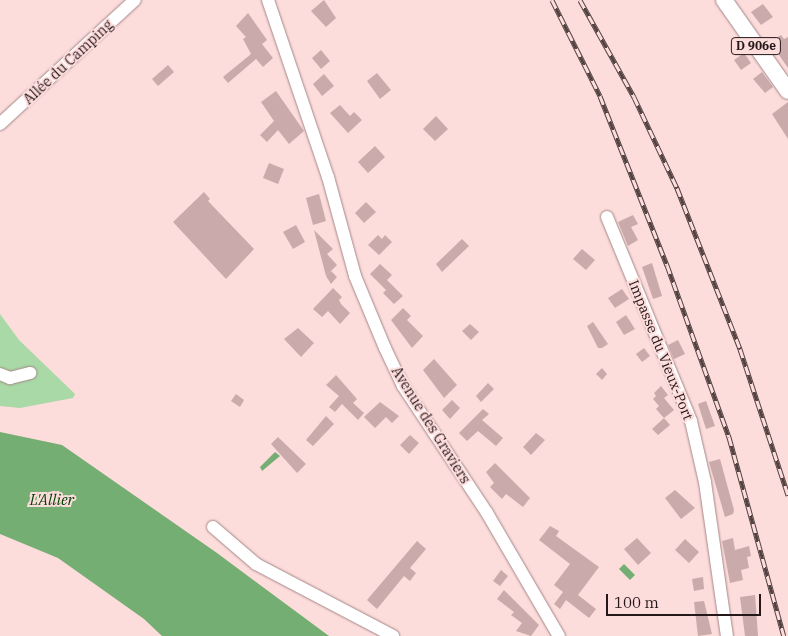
<!DOCTYPE html>
<html>
<head>
<meta charset="utf-8">
<style>
  body { margin:0 }
  #map { position:relative; width:788px; height:636px; overflow:hidden; background:#fddcdc; font-family:"IBM Plex Serif",serif }
  div>[style] { position:absolute }
  [style*='--x'] { left:calc(var(--x)*1px); top:calc(var(--y)*1px); width:calc(var(--w)*1px); rotate:calc(var(--a)*1deg) }
  .green>* { inset:0; background:#a8d9a6 }
  .water>* { inset:0; background:#75ae73 }
  .building>* { inset:0; background:#caaaaa }
  .roads { filter:drop-shadow(0 0 1px #a58787) drop-shadow(0 0 1px #a58787) }
  .minor>* { height:12px; margin:-6px; padding:0 6px; transform-origin:6px; border-radius:6px; background:#fff }
  .major>* { height:16px; margin:-8px; padding:0 8px; transform-origin:8px; border-radius:8px; background:#fff }
  .rail>* { height:5px; margin-top:-2.5px; transform-origin:0; background:repeating-linear-gradient(90deg,#fddcdc 0 9px,#534242 0 18px); box-sizing:border-box; border-block:1px solid #534242 }
  span { translate:-50% -50%; white-space:nowrap; text-align:center; line-height:1.15; -webkit-text-stroke:4px #fddcdc; paint-order:stroke }
  .shield-label span { padding:1px 4px; background:#fddcdc; border:1px solid; border-radius:4px; -webkit-text-stroke-width:0 }
  .shield-label { font-size:12px; color:#241818; font-weight:700 }
  .street-label { font-size:14px; color:#241818 }
  .water-label { font-size:15px; color:#004206; font-style:italic }
  .scale { position:absolute; left:606px; top:594px; width:155px; height:22px; box-sizing:border-box; border:2px solid #241818; border-top:0; padding-left:6px; font-size:15px; line-height:18px; white-space:nowrap; color:#241818; -webkit-text-stroke:4px #fddcdc; paint-order:stroke }
</style>
</head>
<body>
<div id="map">
  <div class="green">
    <i style="clip-path:polygon(0 314px,19px 340px,75px 394px,73px 398px,20px 408px,0 406px)"></i>
  </div>
  <div class="water">
    <i style="clip-path:polygon(0 432px,62px 445px,217px 553px,329px 636px,162px 636px,144px 619px,58px 558px,0 534px)"></i>
    <i style="clip-path:polygon(275px 452px,280px 456px,262px 471px,260px 467px)"></i>
    <i style="clip-path:polygon(624px 564px,635px 575px,630px 580px,619px 569px)"></i>
  </div>
  <div class="building">
    <i style="clip-path:polygon(324px 0,336px 18px,326px 27px,311px 11px)"></i>
    <i style="clip-path:polygon(763px 4px,773px 17px,761px 25px,751px 12px)"></i>
    <i style="clip-path:polygon(248px 13px,267px 40px,262px 44px,273px 58px,263px 67px,256px 59px,228px 83px,223px 77px,251px 54px,243px 39px,246px 37px,236px 26px)"></i>
    <i style="clip-path:polygon(781px 35px,784px 39px,788px 37px,788px 68px,770px 42px)"></i>
    <i style="clip-path:polygon(740px 41px,747px 50px,738px 55px,732px 46px)"></i>
    <i style="clip-path:polygon(321px 50px,330px 61px,321px 69px,312px 58px)"></i>
    <i style="clip-path:polygon(744px 53px,751px 63px,741px 70px,734px 60px)"></i>
    <i style="clip-path:polygon(168px 65px,174px 72px,158px 86px,152px 79px)"></i>
    <i style="clip-path:polygon(762px 72px,773px 87px,765px 93px,753px 79px)"></i>
    <i style="clip-path:polygon(377px 73px,391px 90px,380px 99px,367px 81px)"></i>
    <i style="clip-path:polygon(324px 74px,334px 86px,322px 96px,313px 84px)"></i>
    <i style="clip-path:polygon(276px 91px,304px 131px,289px 144px,278px 130px,267px 142px,260px 135px,274px 121px,261px 102px)"></i>
    <i style="clip-path:polygon(788px 102px,788px 139px,772px 114px)"></i>
    <i style="clip-path:polygon(340px 105px,350px 116px,354px 112px,362px 120px,348px 133px,330px 113px)"></i>
    <i style="clip-path:polygon(436px 116px,448px 129px,435px 141px,423px 129px)"></i>
    <i style="clip-path:polygon(375px 146px,385px 157px,368px 173px,358px 162px)"></i>
    <i style="clip-path:polygon(269px 163px,284px 169px,278px 184px,263px 178px)"></i>
    <i style="clip-path:polygon(204px 192px,210px 199px,208px 201px,254px 249px,226px 279px,173px 222px)"></i>
    <i style="clip-path:polygon(319px 194px,326px 221px,313px 225px,306px 198px)"></i>
    <i style="clip-path:polygon(366px 202px,376px 212px,364px 223px,355px 213px)"></i>
    <i style="clip-path:polygon(633px 215px,638px 224px,631px 227px,638px 240px,628px 246px,618px 222px)"></i>
    <i style="clip-path:polygon(296px 225px,305px 242px,293px 249px,283px 232px)"></i>
    <i style="clip-path:polygon(314px 230px,333px 249px,327px 254px,337px 265px,326px 276px)"></i>
    <i style="clip-path:polygon(378px 235px,382px 239px,385px 235px,392px 242px,379px 255px,368px 245px)"></i>
    <i style="clip-path:polygon(462px 239px,469px 246px,442px 272px,436px 264px)"></i>
    <i style="clip-path:polygon(582px 249px,595px 260px,586px 270px,573px 259px)"></i>
    <i style="clip-path:polygon(652px 263px,662px 296px,653px 299px,642px 267px)"></i>
    <i style="clip-path:polygon(380px 264px,392px 275px,387px 280px,403px 296px,394px 304px,383px 293px,386px 290px,370px 274px)"></i>
    <i style="clip-path:polygon(331px 271px,337px 277px,331px 284px,326px 276px)"></i>
    <i style="clip-path:polygon(333px 288px,342px 297px,339px 300px,341px 304px,350px 313px,340px 324px,328px 311px,322px 317px,313px 309px)"></i>
    <i style="clip-path:polygon(622px 289px,629px 299px,615px 308px,608px 298px)"></i>
    <i style="clip-path:polygon(403px 308px,411px 316px,407px 320px,423px 336px,412px 348px,391px 320px)"></i>
    <i style="clip-path:polygon(626px 315px,635px 329px,624px 335px,616px 322px)"></i>
    <i style="clip-path:polygon(593px 322px,608px 344px,602px 348px,598px 348px,587px 326px)"></i>
    <i style="clip-path:polygon(470px 324px,479px 332px,471px 340px,462px 331px)"></i>
    <i style="clip-path:polygon(298px 328px,314px 343px,301px 357px,284px 339px)"></i>
    <i style="clip-path:polygon(678px 340px,685px 354px,674px 359px,668px 345px)"></i>
    <i style="clip-path:polygon(644px 348px,650px 356px,642px 362px,636px 354px)"></i>
    <i style="clip-path:polygon(434px 359px,457px 385px,444px 398px,423px 370px)"></i>
    <i style="clip-path:polygon(602px 368px,607px 374px,602px 380px,596px 374px)"></i>
    <i style="clip-path:polygon(336px 375px,357px 399px,353px 403px,364px 413px,358px 420px,342px 404px,335px 412px,329px 407px,339px 396px,326px 385px)"></i>
    <i style="clip-path:polygon(488px 383px,494px 389px,481px 402px,476px 396px)"></i>
    <i style="clip-path:polygon(661px 386px,668px 395px,664px 398px,674px 410px,664px 418px,656px 409px,659px 406px,653px 399px,656px 396px,654px 393px)"></i>
    <i style="clip-path:polygon(236px 394px,244px 400px,240px 407px,231px 401px)"></i>
    <i style="clip-path:polygon(452px 400px,460px 408px,450px 419px,442px 410px)"></i>
    <i style="clip-path:polygon(706px 401px,715px 426px,706px 429px,698px 404px)"></i>
    <i style="clip-path:polygon(380px 402px,399px 416px,392px 423px,386px 417px,375px 428px,364px 417px)"></i>
    <i style="clip-path:polygon(483px 409px,489px 414px,482px 420px,503px 438px,496px 446px,478px 431px,467px 441px,459px 433px)"></i>
    <i style="clip-path:polygon(326px 416px,334px 424px,313px 446px,306px 440px)"></i>
    <i style="clip-path:polygon(664px 418px,670px 425px,658px 435px,652px 429px)"></i>
    <i style="clip-path:polygon(536px 433px,545px 440px,531px 455px,523px 447px)"></i>
    <i style="clip-path:polygon(410px 435px,419px 443px,409px 454px,400px 445px)"></i>
    <i style="clip-path:polygon(278px 437px,306px 464px,297px 473px,271px 444px)"></i>
    <i style="clip-path:polygon(720px 459px,734px 510px,733px 514px,725px 517px,709px 462px)"></i>
    <i style="clip-path:polygon(495px 463px,530px 498px,523px 507px,506px 494px,502px 499px,490px 487px,494px 483px,486px 472px)"></i>
    <i style="clip-path:polygon(675px 490px,695px 508px,681px 519px,665px 498px)"></i>
    <i style="clip-path:polygon(550px 526px,559px 531px,556px 536px,599px 567px,578px 595px,596px 609px,589px 618px,566px 600px,560px 609px,554px 604px,563px 592px,554px 585px,570px 564px,539px 540px)"></i>
    <i style="clip-path:polygon(637px 538px,651px 553px,638px 565px,624px 549px)"></i>
    <i style="clip-path:polygon(733px 538px,735px 550px,749px 546px,751px 556px,747px 557px,749px 568px,741px 570px,743px 580px,730px 583px,722px 541px)"></i>
    <i style="clip-path:polygon(685px 539px,699px 552px,689px 563px,675px 550px)"></i>
    <i style="clip-path:polygon(417px 541px,426px 549px,410px 568px,416px 573px,410px 581px,404px 576px,377px 609px,367px 600px)"></i>
    <i style="clip-path:polygon(501px 570px,508px 576px,500px 586px,493px 581px)"></i>
    <i style="clip-path:polygon(703px 577px,704px 589px,694px 591px,692px 579px)"></i>
    <i style="clip-path:polygon(504px 590px,539px 625px,531px 636px,516px 631px,522px 623px,511px 615px,514px 612px,497px 599px)"></i>
    <i style="clip-path:polygon(755px 595px,758px 636px,745px 636px,740px 597px)"></i>
    <i style="clip-path:polygon(704px 601px,712px 634px,698px 636px,694px 602px)"></i>
  </div>
  <div class="roads">
    <div class="minor">
      <i style="--x:268;--y:0;--w:187;--a:71.3"></i>
      <i style="--x:328;--y:177;--w:103;--a:74.7"></i>
      <i style="--x:355;--y:276;--w:78;--a:67.4"></i>
      <i style="--x:385;--y:348;--w:42;--a:64.7"></i>
      <i style="--x:403;--y:386;--w:152;--a:56.5"></i>
      <i style="--x:487;--y:513;--w:143;--a:59.7"></i>
      <i style="--x:0;--y:124;--w:183;--a:-42.6"></i>
      <i style="--x:607;--y:217;--w:221;--a:67.6"></i>
      <i style="--x:691;--y:421;--w:63;--a:77.1"></i>
      <i style="--x:705;--y:482;--w:156;--a:81.9"></i>
      <i style="--x:0;--y:374;--w:11;--a:22"></i>
      <i style="--x:10;--y:378;--w:21;--a:-14"></i>
      <i style="--x:213;--y:527;--w:57;--a:40.7"></i>
      <i style="--x:256;--y:564;--w:155;--a:27.7"></i>
    </div>
    <div class="major">
      <i style="--x:724;--y:0;--w:111;--a:54.9"></i>
    </div>
  </div>
  <div class="rail">
    <i style="--x:552;--y:0;--w:107;--a:63.4"></i>
    <i style="--x:600;--y:96;--w:182;--a:68.4"></i>
    <i style="--x:667;--y:265;--w:183;--a:70.2"></i>
    <i style="--x:729;--y:437;--w:206;--a:74.6"></i>
    <i style="--x:580;--y:0;--w:111;--a:60.9"></i>
    <i style="--x:634;--y:97;--w:101;--a:64.7"></i>
    <i style="--x:677;--y:188;--w:173;--a:68.6"></i>
    <i style="--x:740;--y:349;--w:154;--a:71.8"></i>
  </div>
  <div class="shield-label">
    <span style="left:756px;top:46px">D 906e</span>
  </div>
  <div class="street-label">
    <span style="left:68px;top:62px;rotate:-43deg">Allée du Camping</span>
    <span style="left:661px;top:350px;rotate:68deg">Impasse du Vieux-Port</span>
    <span style="left:431px;top:425px;rotate:58deg">Avenue des Graviers</span>
  </div>
  <div class="water-label">
    <span style="left:52px;top:500px">L'Allier</span>
  </div>
  <div class="scale">100 m</div>
</div>
</body>
</html>
